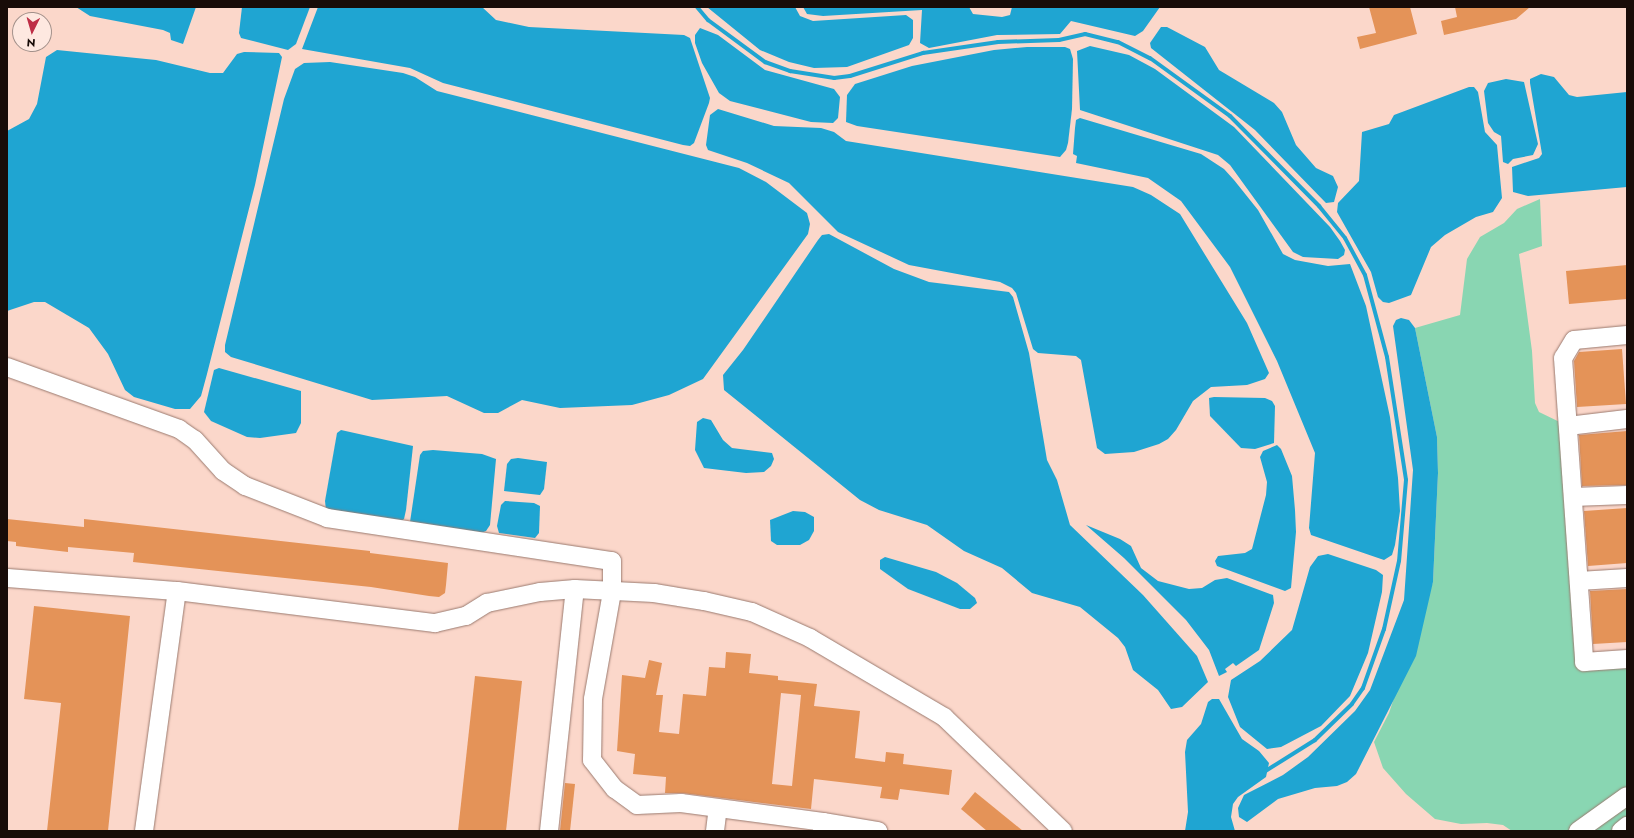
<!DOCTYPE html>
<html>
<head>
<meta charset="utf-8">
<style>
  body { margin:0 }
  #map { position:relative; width:1634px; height:838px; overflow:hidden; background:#fbd7ca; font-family:Jost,sans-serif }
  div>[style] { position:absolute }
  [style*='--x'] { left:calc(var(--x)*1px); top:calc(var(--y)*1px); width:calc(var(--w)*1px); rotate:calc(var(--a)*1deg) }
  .green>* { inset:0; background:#89d6b2 }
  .water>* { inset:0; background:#1fa5d2 }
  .stream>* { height:4px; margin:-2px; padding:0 2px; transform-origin:2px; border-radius:2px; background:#1fa5d2 }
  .building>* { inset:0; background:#e49358 }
  .roads { filter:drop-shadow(0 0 1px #9a7a6f) drop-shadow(0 0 1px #9a7a6f) }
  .minor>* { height:18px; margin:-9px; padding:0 9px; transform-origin:9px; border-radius:9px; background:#fff }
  span { translate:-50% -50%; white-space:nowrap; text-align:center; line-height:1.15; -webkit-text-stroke:3px #fee8e0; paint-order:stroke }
  .frame { position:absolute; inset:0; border:8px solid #180c08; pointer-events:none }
  .north { position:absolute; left:12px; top:12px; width:40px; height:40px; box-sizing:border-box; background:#fee8e0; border:1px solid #a2908a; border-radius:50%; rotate:185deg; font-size:11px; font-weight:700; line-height:16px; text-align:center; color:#180c08 }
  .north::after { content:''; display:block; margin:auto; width:14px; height:18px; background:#be2d45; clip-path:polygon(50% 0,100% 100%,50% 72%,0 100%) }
</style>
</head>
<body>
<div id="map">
  <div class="green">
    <i style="clip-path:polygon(1540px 199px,1542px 246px,1519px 254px,1532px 351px,1535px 403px,1539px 412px,1568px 426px,1584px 662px,1627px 659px,1627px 826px,1621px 831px,1512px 831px,1503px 825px,1487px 823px,1461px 824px,1435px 819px,1406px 794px,1383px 768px,1374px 742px,1389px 713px,1433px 582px,1438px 473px,1437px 437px,1415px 328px,1460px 315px,1467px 259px,1480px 237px,1504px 223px,1517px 209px)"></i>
  </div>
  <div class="water">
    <i style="clip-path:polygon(76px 7px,196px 7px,183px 44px,171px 40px,170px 33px,163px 30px,90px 16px)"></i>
    <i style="clip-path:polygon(242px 7px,310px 7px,296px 44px,288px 50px,241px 38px,239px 33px)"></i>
    <i style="clip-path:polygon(318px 7px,482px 7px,496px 20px,529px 27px,684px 35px,690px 38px,710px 98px,709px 103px,694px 143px,690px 146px,683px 145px,443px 83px,410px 68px,302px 49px)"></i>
    <i style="clip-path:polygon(707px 7px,795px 7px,800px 16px,813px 21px,906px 15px,913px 20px,913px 38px,909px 45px,847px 67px,814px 68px,789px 62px,760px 50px)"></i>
    <i style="clip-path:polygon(803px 7px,969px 7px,973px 14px,1002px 17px,1010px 15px,1012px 7px,1160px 7px,1143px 31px,1135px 36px,1071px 21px,1060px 34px,997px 35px,929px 48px,920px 43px,922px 10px,823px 16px,807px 14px)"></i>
    <i style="clip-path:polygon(1161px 27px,1167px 27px,1205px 47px,1219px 70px,1274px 103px,1282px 112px,1296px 145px,1316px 168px,1333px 176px,1338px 187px,1334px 202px,1326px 203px,1255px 130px,1151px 48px,1150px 43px)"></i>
    <i style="clip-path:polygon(700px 28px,718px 35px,765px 70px,834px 89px,840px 97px,838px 118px,833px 123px,811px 122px,730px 101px,719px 93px,702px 63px,695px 43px,695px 35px)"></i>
    <i style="clip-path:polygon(1090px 46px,1129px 55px,1155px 69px,1234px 127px,1330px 227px,1340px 241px,1345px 250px,1344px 255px,1338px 259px,1303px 257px,1293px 252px,1230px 165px,1218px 155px,1080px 110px,1077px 51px)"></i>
    <i style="clip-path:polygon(1027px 47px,1065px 47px,1070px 49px,1073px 59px,1072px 109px,1068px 143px,1066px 150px,1060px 157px,857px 126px,846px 122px,847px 95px,855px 84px,912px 66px,994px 50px)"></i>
    <i style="clip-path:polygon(57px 50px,156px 60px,210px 73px,223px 73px,237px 54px,244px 52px,279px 53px,282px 57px,255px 185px,207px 374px,201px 396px,190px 409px,175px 409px,134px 397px,125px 390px,108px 354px,89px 328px,45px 302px,34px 302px,7px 311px,7px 131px,29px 119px,37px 104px,46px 57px)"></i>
    <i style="clip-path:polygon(330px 62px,403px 73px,415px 77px,437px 91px,739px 168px,766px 182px,807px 213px,810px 224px,808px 234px,703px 379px,669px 395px,632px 405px,560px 408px,522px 400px,498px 413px,484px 413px,447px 396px,372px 400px,231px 357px,225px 352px,225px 345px,284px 99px,295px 69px,304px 63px)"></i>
    <i style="clip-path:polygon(1541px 74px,1554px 77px,1569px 95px,1577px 97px,1627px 92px,1627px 187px,1528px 196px,1513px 192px,1512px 167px,1539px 158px,1542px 154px,1530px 83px,1530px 79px)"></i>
    <i style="clip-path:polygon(1506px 79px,1524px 82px,1538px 144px,1533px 155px,1513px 159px,1508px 164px,1503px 162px,1501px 136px,1494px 132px,1488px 123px,1484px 91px,1488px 83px)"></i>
    <i style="clip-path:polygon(1469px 87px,1474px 87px,1478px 92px,1485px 132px,1497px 145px,1502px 198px,1493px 212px,1476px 217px,1445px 235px,1431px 247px,1411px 295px,1389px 303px,1383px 302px,1378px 297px,1371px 272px,1337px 212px,1338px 203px,1359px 181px,1362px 132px,1389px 124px,1394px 115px)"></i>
    <i style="clip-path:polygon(718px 109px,774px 126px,821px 128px,834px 132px,846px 141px,1133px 187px,1151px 195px,1180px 214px,1247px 323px,1269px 373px,1265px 379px,1247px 385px,1211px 387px,1193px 401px,1176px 430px,1168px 439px,1159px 444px,1134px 452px,1105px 454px,1097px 448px,1081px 360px,1076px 356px,1038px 353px,1033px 349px,1016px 293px,1012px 288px,1000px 282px,909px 265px,838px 232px,789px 183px,747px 163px,708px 150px,706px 145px,710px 115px)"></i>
    <i style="clip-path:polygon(1080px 118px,1201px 154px,1224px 169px,1234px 180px,1258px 210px,1283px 254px,1295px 260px,1328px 266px,1350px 264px,1366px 306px,1390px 417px,1398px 478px,1400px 511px,1395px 545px,1392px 555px,1384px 560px,1311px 535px,1309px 528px,1315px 453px,1277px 361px,1230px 267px,1181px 201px,1148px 178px,1076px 163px,1077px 156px,1073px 154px,1075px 128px,1076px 120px)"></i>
    <i style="clip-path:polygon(829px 234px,894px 269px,929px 282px,1009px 292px,1013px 297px,1029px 353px,1047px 460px,1057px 480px,1070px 525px,1143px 595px,1197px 656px,1208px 682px,1182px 707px,1171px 709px,1158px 690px,1133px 670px,1125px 647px,1118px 638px,1080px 607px,1032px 593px,1002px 568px,964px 551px,927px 525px,879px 510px,860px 500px,724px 390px,723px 375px,743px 350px,818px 240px,822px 235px)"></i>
    <i style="clip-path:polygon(1401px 318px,1409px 320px,1415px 328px,1437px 437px,1438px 473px,1433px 582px,1416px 656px,1356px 774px,1347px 782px,1337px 786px,1315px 788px,1278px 799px,1247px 822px,1239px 817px,1238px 808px,1244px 795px,1283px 775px,1308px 757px,1355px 711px,1370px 690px,1404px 600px,1413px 470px,1393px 326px,1396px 320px)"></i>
    <i style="clip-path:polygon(219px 368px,301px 391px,301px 423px,296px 433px,260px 438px,247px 437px,211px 421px,204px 412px,214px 370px)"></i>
    <i style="clip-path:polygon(1214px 397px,1265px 398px,1272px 401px,1275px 406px,1274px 443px,1255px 449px,1241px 448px,1210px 416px,1209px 398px)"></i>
    <i style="clip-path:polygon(703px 418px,711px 420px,723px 440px,732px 448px,772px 453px,774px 459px,771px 466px,764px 472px,746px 473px,704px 468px,695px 450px,697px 422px)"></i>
    <i style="clip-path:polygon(341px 430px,413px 446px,406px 510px,404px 519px,399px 523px,326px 510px,325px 501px,337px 433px)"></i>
    <i style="clip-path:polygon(1277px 445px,1281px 449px,1292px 476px,1295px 510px,1296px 532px,1291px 588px,1285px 591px,1217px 566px,1215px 561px,1218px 556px,1245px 553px,1252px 549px,1266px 495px,1267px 482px,1260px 457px,1263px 451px)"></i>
    <i style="clip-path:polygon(433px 450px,482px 454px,496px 459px,490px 525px,486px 531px,481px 533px,410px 522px,420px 455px,423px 451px)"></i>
    <i style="clip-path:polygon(518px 458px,547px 462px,544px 489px,540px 495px,504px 491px,507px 464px,511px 459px)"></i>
    <i style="clip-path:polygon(505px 501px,534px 503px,540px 506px,539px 533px,535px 538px,499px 533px,497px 526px,501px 505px)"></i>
    <i style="clip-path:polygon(793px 511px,805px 512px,814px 517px,814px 531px,809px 540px,800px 545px,777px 545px,771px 541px,770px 520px)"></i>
    <i style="clip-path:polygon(1086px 525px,1120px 539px,1131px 546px,1141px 568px,1158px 581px,1189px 589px,1202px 588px,1215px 580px,1227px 578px,1273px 595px,1274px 603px,1259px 650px,1236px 666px,1233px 663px,1225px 669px,1227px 672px,1219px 676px,1209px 650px,1186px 620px,1124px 558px)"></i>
    <i style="clip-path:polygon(1328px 554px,1376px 570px,1383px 575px,1382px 592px,1368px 653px,1350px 696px,1321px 726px,1281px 747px,1267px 749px,1240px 727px,1228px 697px,1231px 680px,1260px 661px,1292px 630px,1310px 567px,1318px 556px)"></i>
    <i style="clip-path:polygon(885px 557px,936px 572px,957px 583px,975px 598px,977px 603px,970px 609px,960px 609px,908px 589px,880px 569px,880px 560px)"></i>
    <i style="clip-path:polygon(1212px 699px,1219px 699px,1242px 739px,1259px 751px,1269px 763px,1266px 777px,1238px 797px,1233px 804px,1231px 817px,1235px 831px,1185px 831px,1188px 812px,1185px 752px,1187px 740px,1201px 724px,1208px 702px)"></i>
  </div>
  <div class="stream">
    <i style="--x:697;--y:7;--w:17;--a:50"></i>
    <i style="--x:708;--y:20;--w:71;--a:36.4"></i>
    <i style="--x:765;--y:62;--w:27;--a:20"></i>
    <i style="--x:790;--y:71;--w:45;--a:9"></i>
    <i style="--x:834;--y:78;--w:16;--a:-7"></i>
    <i style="--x:850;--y:76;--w:77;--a:-17.5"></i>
    <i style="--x:923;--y:53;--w:76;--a:-8.3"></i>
    <i style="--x:998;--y:42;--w:61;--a:-1.9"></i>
    <i style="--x:1059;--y:40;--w:27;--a:-13"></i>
    <i style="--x:1085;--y:34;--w:34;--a:14"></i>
    <i style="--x:1118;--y:42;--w:36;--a:27"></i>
    <i style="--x:1150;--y:58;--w:99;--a:35.9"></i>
    <i style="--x:1230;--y:116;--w:127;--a:45.3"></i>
    <i style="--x:1319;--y:206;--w:41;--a:50.9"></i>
    <i style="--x:1345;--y:238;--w:42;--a:61.6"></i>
    <i style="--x:1365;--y:275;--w:85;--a:75"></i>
    <i style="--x:1387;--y:357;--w:124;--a:81.2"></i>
    <i style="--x:1406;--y:480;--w:81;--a:94.9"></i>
    <i style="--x:1399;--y:561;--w:70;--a:102.4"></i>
    <i style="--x:1384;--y:629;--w:63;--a:109.6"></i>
    <i style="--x:1363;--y:688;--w:19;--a:125"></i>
    <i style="--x:1352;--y:704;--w:52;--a:135.8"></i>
    <i style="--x:1315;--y:740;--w:60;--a:147.9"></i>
  </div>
  <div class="building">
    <i style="clip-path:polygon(1369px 7px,1410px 7px,1417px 34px,1360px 49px,1357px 37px,1376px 33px)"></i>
    <i style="clip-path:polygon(1455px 7px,1530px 7px,1516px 19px,1444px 35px,1441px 21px,1457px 17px)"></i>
    <i style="clip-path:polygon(1627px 265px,1627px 299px,1569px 304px,1566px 271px)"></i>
    <i style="clip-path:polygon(1622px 349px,1626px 404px,1577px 407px,1574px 361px,1579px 352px)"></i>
    <i style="clip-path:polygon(1627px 431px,1627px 485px,1582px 486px,1579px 435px)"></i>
    <i style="clip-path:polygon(1627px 508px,1627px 563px,1588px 566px,1584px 511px)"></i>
    <i style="clip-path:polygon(7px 519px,84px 527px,84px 519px,370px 551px,370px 553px,448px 563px,446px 585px,445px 593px,439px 597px,429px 596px,371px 587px,133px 562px,134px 553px,68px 547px,68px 552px,16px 546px,16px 542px,7px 541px)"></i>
    <i style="clip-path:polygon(1627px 589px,1627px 642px,1593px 644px,1590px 591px)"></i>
    <i style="clip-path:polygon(34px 606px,130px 616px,108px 831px,47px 831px,61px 703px,24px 699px)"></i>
    <i style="clip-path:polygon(evenodd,726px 652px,751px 654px,749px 673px,778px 676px,778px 680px,817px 684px,814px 706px,860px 711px,855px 758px,885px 762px,886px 752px,904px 754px,903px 764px,952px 770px,949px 795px,900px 789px,898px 800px,880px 798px,882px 787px,814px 779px,811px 809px,682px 793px,665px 793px,666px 777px,633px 774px,635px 754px,617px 751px,622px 675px,645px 678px,649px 660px,662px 663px,656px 695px,663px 695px,659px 732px,679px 734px,683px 694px,706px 696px,709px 667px,725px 668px,726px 652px,781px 693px,801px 695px,792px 786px,772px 784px,781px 693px)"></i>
    <i style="clip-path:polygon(475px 676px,522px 681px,506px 831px,458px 831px)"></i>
    <i style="clip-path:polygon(565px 783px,575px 784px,570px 831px,560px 831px)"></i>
    <i style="clip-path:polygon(975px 792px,1023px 831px,987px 831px,961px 809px)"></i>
  </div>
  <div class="roads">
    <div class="minor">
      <i style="--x:1627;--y:335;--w:53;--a:174.6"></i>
      <i style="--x:1574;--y:340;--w:21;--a:121"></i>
      <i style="--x:1563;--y:358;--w:305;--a:86"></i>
      <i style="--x:1584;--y:662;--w:43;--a:-4"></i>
      <i style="--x:7;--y:367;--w:183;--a:19.8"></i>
      <i style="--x:179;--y:429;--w:19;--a:35"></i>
      <i style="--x:195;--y:440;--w:42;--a:47.9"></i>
      <i style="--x:223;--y:471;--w:27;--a:34"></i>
      <i style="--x:245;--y:486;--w:88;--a:21.3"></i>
      <i style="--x:327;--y:518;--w:288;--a:8.6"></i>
      <i style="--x:612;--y:561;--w:31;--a:90"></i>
      <i style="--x:612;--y:592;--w:109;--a:100.1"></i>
      <i style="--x:593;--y:699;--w:61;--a:90.9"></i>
      <i style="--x:592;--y:760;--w:37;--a:52"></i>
      <i style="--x:615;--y:789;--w:27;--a:36"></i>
      <i style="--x:637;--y:805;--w:44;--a:-2.6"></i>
      <i style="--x:681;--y:803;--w:143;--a:7.6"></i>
      <i style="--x:1568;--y:426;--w:59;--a:-6.8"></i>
      <i style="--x:1573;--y:497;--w:54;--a:-2.1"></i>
      <i style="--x:7;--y:578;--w:170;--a:4.4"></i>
      <i style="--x:1579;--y:581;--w:48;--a:-3.6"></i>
      <i style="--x:144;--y:831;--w:242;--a:-82.2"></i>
      <i style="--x:177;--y:591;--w:260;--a:7.1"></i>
      <i style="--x:435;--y:623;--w:32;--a:-13"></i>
      <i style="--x:466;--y:616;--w:25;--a:-32"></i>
      <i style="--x:487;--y:603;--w:54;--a:-11.7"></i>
      <i style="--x:540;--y:592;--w:35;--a:-5"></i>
      <i style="--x:575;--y:589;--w:79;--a:2.9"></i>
      <i style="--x:654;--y:593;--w:51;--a:9.1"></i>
      <i style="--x:704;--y:601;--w:49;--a:12.9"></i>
      <i style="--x:752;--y:612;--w:64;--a:24.1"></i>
      <i style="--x:810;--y:638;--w:156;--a:30.5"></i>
      <i style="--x:944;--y:717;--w:165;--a:43.8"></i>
      <i style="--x:549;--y:831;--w:243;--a:-83.9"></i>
      <i style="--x:715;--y:831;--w:23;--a:-83"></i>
      <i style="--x:822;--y:831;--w:9;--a:-84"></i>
      <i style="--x:823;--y:822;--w:56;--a:9.3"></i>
      <i style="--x:1578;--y:831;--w:60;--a:-35.5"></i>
      <i style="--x:1621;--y:831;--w:8;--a:-40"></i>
    </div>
  </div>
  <div class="frame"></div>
  <div class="north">N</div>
</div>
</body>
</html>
